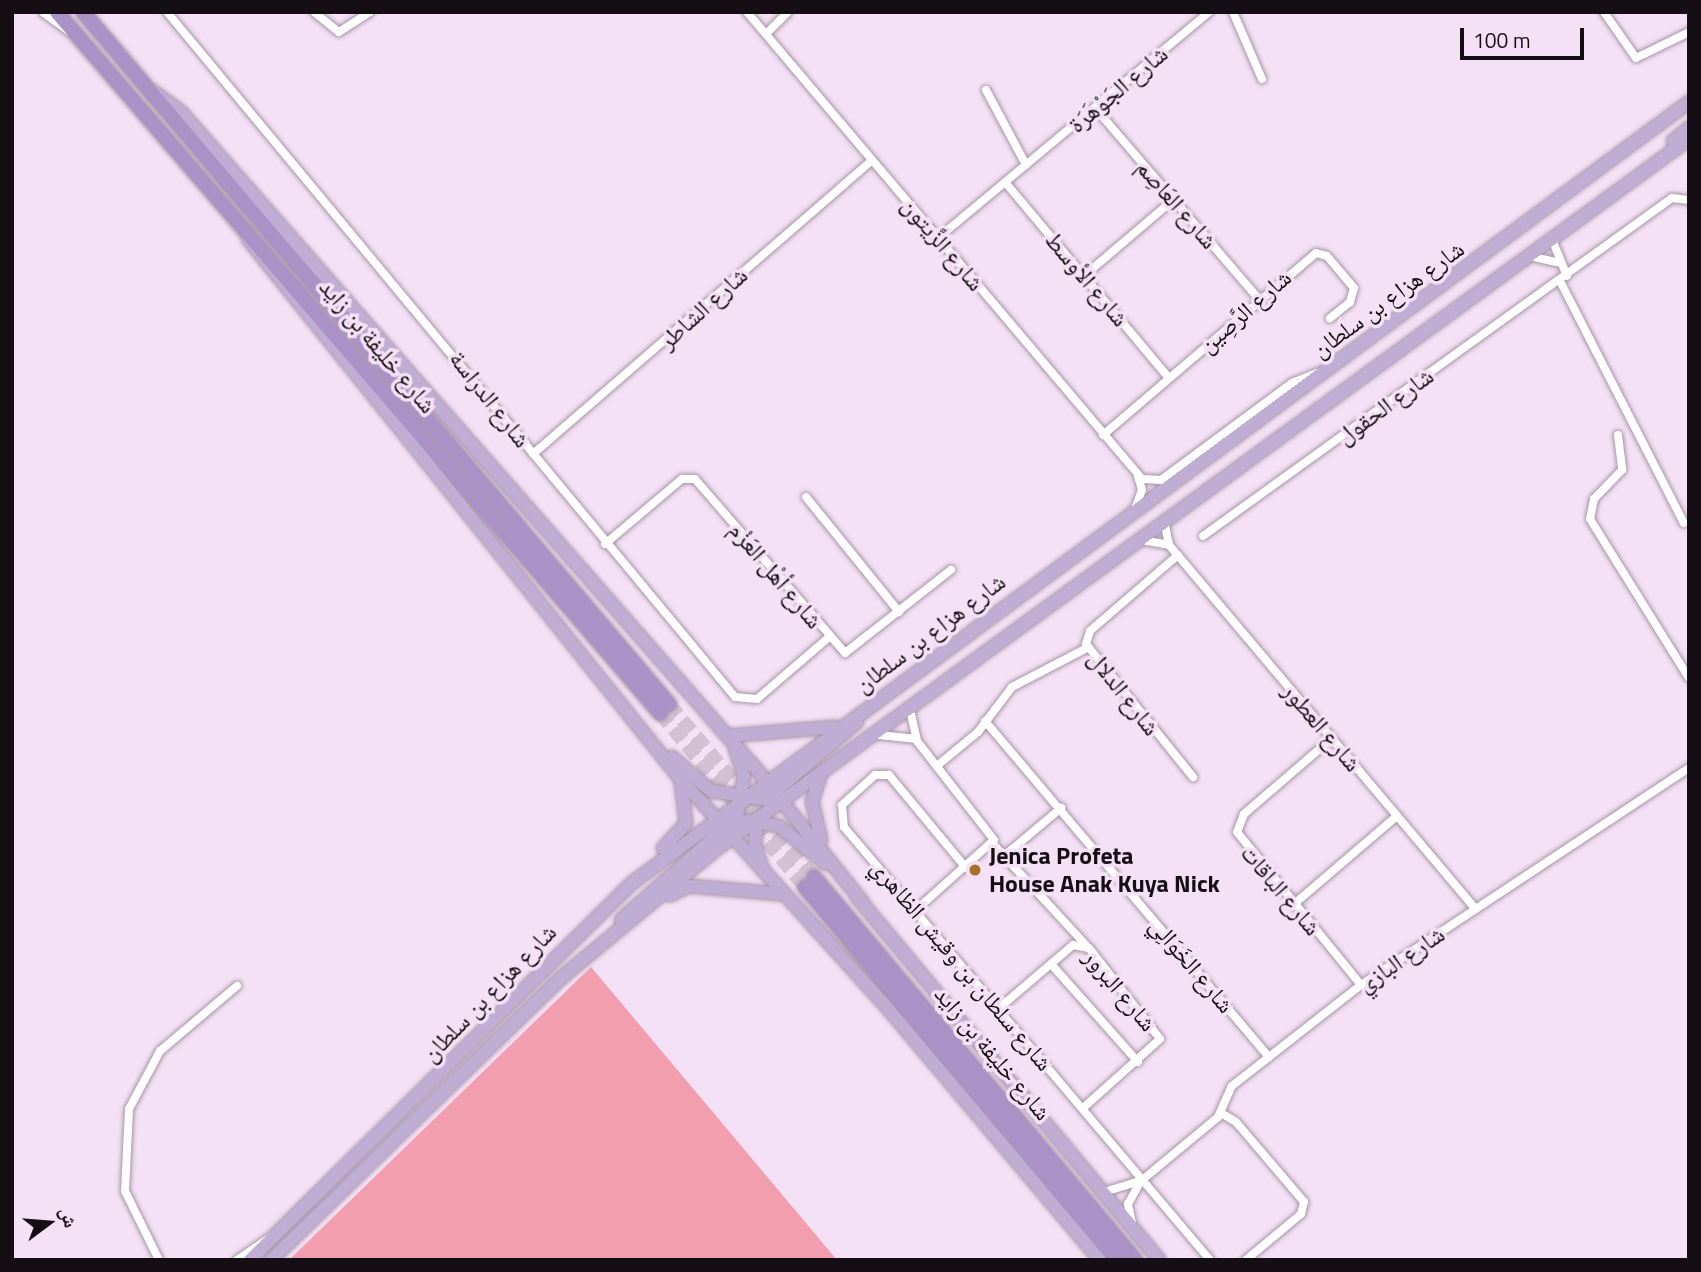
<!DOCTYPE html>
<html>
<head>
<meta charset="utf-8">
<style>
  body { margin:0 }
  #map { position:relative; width:1701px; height:1272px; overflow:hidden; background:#f5e1f5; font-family:"Titillium Web","Noto Naskh Arabic",sans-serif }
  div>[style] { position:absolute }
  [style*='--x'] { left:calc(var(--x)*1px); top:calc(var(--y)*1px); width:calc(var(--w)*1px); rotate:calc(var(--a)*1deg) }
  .forest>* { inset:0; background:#f29eaf }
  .trunk-tunnel>* { height:14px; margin-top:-7px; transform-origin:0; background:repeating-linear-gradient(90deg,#d3c1d3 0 14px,transparent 0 21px) }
  .roads { filter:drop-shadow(0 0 2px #a895a8) drop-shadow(0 0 2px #a895a8) }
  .minor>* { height:8px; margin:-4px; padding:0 4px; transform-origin:4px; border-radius:4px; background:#fff }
  .tertiary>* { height:10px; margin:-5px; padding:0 5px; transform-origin:5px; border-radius:5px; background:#fff }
  .primary>* { height:12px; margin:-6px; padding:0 6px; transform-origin:6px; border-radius:6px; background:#bfadd4 }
  .trunk>* { height:14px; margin:-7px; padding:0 7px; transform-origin:7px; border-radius:7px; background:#aa92c6 }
  .dots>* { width:19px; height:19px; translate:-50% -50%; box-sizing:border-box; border:4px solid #f5e1f5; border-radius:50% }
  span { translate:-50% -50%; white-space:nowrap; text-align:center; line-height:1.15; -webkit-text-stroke:7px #f5e1f5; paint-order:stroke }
  .street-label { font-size:24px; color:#150e15 }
  .poi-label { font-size:24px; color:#150e15; font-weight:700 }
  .left { translate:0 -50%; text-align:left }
  .frame { position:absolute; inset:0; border:14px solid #150e15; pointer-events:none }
  .north { position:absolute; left:14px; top:1188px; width:70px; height:70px; -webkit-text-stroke:5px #f5e1f5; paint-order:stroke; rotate:74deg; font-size:19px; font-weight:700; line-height:28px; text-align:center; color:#150e15 }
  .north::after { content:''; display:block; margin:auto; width:24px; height:32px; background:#150e15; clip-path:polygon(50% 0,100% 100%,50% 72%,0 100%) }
  .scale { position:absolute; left:1460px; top:28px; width:124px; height:32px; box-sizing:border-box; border:4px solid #150e15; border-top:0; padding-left:9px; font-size:21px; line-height:24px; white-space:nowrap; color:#150e15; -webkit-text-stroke:5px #f5e1f5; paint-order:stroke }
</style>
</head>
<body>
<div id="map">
  <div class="forest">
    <i style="clip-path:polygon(591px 967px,837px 1260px,289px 1260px)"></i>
  </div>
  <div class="trunk-tunnel">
    <i style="--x:669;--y:704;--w:226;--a:50"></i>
    <i style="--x:660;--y:713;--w:226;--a:50.2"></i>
  </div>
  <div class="roads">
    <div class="minor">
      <i style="--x:167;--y:12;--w:890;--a:50.33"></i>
      <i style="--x:735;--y:697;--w:22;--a:5"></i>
      <i style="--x:757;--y:699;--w:94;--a:-40.7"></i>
      <i style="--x:314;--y:12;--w:32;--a:39"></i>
      <i style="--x:339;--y:32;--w:37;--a:-33"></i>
      <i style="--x:747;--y:12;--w:612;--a:49.77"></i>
      <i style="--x:1142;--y:479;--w:19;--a:3"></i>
      <i style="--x:1161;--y:480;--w:163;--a:-36.5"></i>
      <i style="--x:1292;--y:383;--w:27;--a:-22"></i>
      <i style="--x:1233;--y:12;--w:73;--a:66.6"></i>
      <i style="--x:1604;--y:12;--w:56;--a:55.2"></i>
      <i style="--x:1636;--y:58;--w:59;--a:-26.1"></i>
      <i style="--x:766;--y:34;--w:31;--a:-45"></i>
      <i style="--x:986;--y:90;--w:85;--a:61.9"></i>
      <i style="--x:1096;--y:109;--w:250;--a:49.4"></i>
      <i style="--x:1005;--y:182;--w:254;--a:50.1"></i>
      <i style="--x:1551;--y:237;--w:42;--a:67.7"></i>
      <i style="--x:938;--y:238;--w:353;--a:-39.8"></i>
      <i style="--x:1530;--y:256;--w:28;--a:13"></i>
      <i style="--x:1085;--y:275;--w:116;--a:-40.4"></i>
      <i style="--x:1560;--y:281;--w:272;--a:62.9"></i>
      <i style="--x:1103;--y:435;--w:280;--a:-40.5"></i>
      <i style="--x:1316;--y:253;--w:11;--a:15"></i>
      <i style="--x:1327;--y:256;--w:42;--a:49.8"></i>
      <i style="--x:1354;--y:288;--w:15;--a:106"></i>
      <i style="--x:1350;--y:302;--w:26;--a:141"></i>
      <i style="--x:1618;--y:435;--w:35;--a:83"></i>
      <i style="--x:1622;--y:470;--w:40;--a:134"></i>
      <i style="--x:1594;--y:499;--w:20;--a:101"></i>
      <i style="--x:1590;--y:519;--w:187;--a:58.1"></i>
      <i style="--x:533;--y:454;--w:447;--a:-40.9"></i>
      <i style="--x:806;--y:497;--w:148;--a:51"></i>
      <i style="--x:1135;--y:509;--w:20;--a:-70"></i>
      <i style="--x:1142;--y:490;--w:15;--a:-106"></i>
      <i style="--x:1164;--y:521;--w:25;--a:78"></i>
      <i style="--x:1169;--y:545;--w:476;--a:49.9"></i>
      <i style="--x:1203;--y:536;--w:578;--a:-35.78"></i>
      <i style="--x:1672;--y:198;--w:17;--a:7"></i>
      <i style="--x:1142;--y:540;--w:27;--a:10"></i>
      <i style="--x:605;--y:544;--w:101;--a:-40.2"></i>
      <i style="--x:682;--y:479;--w:13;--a:0"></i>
      <i style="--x:695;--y:479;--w:230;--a:49.2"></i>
      <i style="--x:845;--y:653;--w:135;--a:-38.1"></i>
      <i style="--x:1178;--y:555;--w:116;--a:139.2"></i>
      <i style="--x:1090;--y:631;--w:14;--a:107"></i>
      <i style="--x:1086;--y:644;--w:171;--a:51.2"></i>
      <i style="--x:910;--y:710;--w:32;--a:77"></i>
      <i style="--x:917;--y:741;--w:125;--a:52.1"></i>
      <i style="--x:994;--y:840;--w:105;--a:138.1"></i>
      <i style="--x:985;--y:721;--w:440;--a:49.8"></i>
      <i style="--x:879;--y:735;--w:36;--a:6"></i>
      <i style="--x:1331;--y:739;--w:115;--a:139.2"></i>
      <i style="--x:1244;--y:814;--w:19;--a:111"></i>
      <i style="--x:1237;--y:832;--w:197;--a:51"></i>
      <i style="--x:938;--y:765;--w:52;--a:-39.5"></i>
      <i style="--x:978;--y:732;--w:56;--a:-52.9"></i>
      <i style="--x:1012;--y:687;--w:85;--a:-27.5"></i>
      <i style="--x:993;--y:844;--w:137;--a:47.4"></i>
      <i style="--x:1004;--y:856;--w:75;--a:-40.1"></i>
      <i style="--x:966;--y:868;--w:121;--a:-129.6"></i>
      <i style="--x:889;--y:775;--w:14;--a:180"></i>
      <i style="--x:875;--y:775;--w:45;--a:137.7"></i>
      <i style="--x:842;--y:805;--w:22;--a:85"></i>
      <i style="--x:844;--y:827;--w:567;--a:49.79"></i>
      <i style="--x:1293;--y:905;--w:137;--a:-40.6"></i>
      <i style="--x:1051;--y:964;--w:131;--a:48.4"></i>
      <i style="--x:998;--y:1009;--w:99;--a:-40.5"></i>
      <i style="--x:1073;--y:945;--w:16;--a:11"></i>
      <i style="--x:1089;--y:948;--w:115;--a:52"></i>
      <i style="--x:1160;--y:1039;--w:103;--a:138.1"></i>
      <i style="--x:1221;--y:1113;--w:17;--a:31"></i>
      <i style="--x:1236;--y:1122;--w:105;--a:49.6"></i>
      <i style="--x:1304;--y:1202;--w:12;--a:104"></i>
      <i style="--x:1301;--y:1214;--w:72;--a:140.1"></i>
      <i style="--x:1104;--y:1192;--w:39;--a:-17"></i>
      <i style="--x:1141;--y:1181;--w:100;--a:-39.7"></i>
      <i style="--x:1218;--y:1117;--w:34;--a:-66"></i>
      <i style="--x:1232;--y:1086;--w:164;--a:-38.1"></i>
      <i style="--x:1361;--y:985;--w:393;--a:-33.5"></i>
      <i style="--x:1133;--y:1228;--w:25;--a:-102"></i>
      <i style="--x:1128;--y:1204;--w:26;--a:-61"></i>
      <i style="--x:159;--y:1260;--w:77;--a:-116.2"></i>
      <i style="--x:125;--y:1191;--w:82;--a:-87.2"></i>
      <i style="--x:129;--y:1109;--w:66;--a:-61.9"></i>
      <i style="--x:160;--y:1051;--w:101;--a:-40.2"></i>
      <i style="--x:237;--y:1260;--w:42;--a:-34.4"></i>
    </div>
    <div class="tertiary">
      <i style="--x:44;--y:12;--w:32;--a:36"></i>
    </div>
    <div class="primary">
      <i style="--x:151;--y:90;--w:37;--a:36"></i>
      <i style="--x:181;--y:112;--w:874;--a:48.8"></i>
      <i style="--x:757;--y:770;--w:170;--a:51.4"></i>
      <i style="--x:1673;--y:141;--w:21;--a:-39"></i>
      <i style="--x:248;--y:239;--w:688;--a:51.31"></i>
      <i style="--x:678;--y:776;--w:309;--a:47.9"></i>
      <i style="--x:885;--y:1005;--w:334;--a:49.9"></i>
      <i style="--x:727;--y:736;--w:108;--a:-4.8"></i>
      <i style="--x:672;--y:757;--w:52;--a:41.1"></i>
      <i style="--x:711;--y:791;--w:73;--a:8.7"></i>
      <i style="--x:820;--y:777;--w:25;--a:108"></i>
      <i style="--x:812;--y:801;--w:40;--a:77"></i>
      <i style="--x:770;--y:796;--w:114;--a:-40.4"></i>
      <i style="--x:757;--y:818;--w:27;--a:94"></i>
      <i style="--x:755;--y:845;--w:27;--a:73"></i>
      <i style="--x:716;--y:828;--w:33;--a:-12"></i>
      <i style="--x:748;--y:821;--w:31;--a:9"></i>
      <i style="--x:779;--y:826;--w:59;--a:38.8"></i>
      <i style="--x:663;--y:848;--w:34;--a:-47"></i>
      <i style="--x:686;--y:823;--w:41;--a:-97"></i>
      <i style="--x:670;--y:895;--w:21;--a:-25"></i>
      <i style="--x:689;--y:886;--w:93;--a:4.9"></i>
      <i style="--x:857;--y:897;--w:472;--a:50.2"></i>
      <i style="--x:621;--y:920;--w:155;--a:-41.6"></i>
      <i style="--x:737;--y:817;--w:42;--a:-80.3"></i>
      <i style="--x:744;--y:776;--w:29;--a:-108"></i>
      <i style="--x:250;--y:1260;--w:537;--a:-44.62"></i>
      <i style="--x:632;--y:883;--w:1314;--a:-36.46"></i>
      <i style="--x:271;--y:1260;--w:405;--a:-44.2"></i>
      <i style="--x:561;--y:978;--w:200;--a:-39.7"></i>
      <i style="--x:715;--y:850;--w:1206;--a:-36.13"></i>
    </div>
    <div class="trunk">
      <i style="--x:57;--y:12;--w:925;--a:49.3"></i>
      <i style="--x:83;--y:12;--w:907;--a:49.74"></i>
      <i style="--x:814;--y:877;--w:500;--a:50"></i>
      <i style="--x:805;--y:887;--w:486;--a:50.1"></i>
    </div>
  </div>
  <div class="dots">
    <i style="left:975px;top:870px;background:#a8702d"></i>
  </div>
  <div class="street-label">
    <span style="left:1118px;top:89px;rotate:-40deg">شارع الجَوْهَرَة</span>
    <span style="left:1177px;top:204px;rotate:49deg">شارع العَاصِم</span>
    <span style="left:943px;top:244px;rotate:50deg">شارع الزَّيتون</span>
    <span style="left:1087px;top:279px;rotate:50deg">شارع الأوسط</span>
    <span style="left:1388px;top:299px;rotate:-36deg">شارع هزاع بن سلطان</span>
    <span style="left:703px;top:308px;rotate:-42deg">شارع الشاطر</span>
    <span style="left:1245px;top:311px;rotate:-41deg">شارع الرَّصِين</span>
    <span style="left:378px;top:346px;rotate:50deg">شارع خليفة بن زايد</span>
    <span style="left:490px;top:399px;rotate:52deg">شارع الدراسة</span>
    <span style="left:1385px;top:406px;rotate:-36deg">شارع الحقول</span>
    <span style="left:776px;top:575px;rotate:50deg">شارع أهْل العَزْم</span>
    <span style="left:930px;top:633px;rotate:-37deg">شارع هزاع بن سلطان</span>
    <span style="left:1124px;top:693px;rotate:52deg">شارع الدلال</span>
    <span style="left:1322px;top:727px;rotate:50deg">شارع العطور</span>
    <span style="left:1281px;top:890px;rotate:50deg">شارع الباقات</span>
    <span style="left:1401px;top:959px;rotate:-34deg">شارع البازي</span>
    <span style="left:962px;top:965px;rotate:50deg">شارع سلطان بن وقيش الظاهري</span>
    <span style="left:1192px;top:965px;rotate:50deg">شارع الخَوَالِي</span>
    <span style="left:1120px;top:990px;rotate:50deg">شارع البرور</span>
    <span style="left:489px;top:993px;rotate:-46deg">شارع هزاع بن سلطان</span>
    <span style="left:993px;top:1053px;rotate:50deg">شارع خليفة بن زايد</span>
  </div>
  <div class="poi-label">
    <span class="left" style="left:989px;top:870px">Jenica Profeta<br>House Anak Kuya Nick</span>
  </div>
  <div class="frame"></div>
  <div class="north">ش</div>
  <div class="scale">100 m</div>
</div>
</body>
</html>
